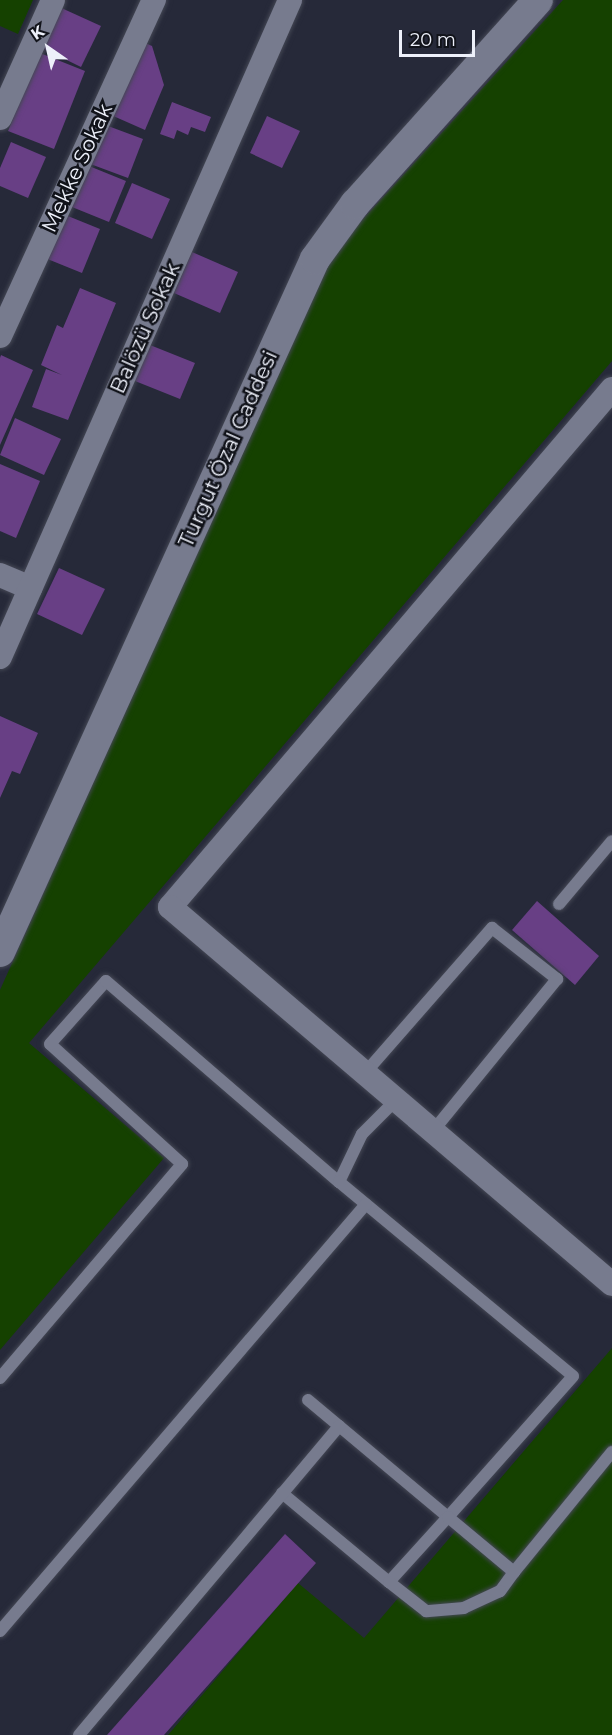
<!DOCTYPE html>
<html>
<head>
<meta charset="utf-8">
<style>
  body { margin:0 }
  #map { position:relative; width:612px; height:1735px; overflow:hidden; background:#262939; font-family:Montserrat,sans-serif }
  div>[style] { position:absolute }
  [style*='--x'] { left:calc(var(--x)*1px); top:calc(var(--y)*1px); width:calc(var(--w)*1px); rotate:calc(var(--a)*1deg) }
  .green>* { inset:0; background:#154100 }
  .building>* { inset:0; background:#683f85 }
  .roads { filter:drop-shadow(0 0 2px #444754) drop-shadow(0 0 2px #444754) }
  .service>* { height:12px; margin:-6px; padding:0 6px; transform-origin:6px; border-radius:6px; background:#777b8e }
  .minor>* { height:24px; margin:-12px; padding:0 12px; transform-origin:12px; border-radius:12px; background:#777b8e }
  .tertiary>* { height:30px; margin:-15px; padding:0 15px; transform-origin:15px; border-radius:15px; background:#777b8e }
  span { translate:-50% -50%; white-space:nowrap; text-align:center; line-height:1.15; -webkit-text-stroke:5px #11131a; paint-order:stroke }
  .street-label { font-size:21px; color:#edf0fa }
  .north { position:absolute; left:18px; top:18px; width:60px; height:60px; -webkit-text-stroke:4px #11131a; paint-order:stroke; rotate:326deg; font-size:16px; font-weight:700; line-height:24px; text-align:center; color:#edf0fa }
  .north::after { content:''; display:block; margin:auto; width:21px; height:27px; background:#edf0fa; clip-path:polygon(50% 0,100% 100%,50% 72%,0 100%) }
  .scale { position:absolute; left:399px; top:30px; width:76px; height:27px; box-sizing:border-box; border:3px solid #edf0fa; border-top:0; padding-left:8px; font-size:18px; line-height:21px; white-space:nowrap; color:#edf0fa; -webkit-text-stroke:4px #11131a; paint-order:stroke }
</style>
</head>
<body>
<div id="map">
  <div class="green">
    <i style="clip-path:polygon(0 0,33px 0,18px 34px,0 26px)"></i>
    <i style="clip-path:polygon(563px 0,612px 0,612px 361px,29px 1043px,164px 1158px,0 1350px,0 990px,332px 253px)"></i>
    <i style="clip-path:polygon(612px 1348px,612px 1735px,168px 1735px,298px 1583px,364px 1638px)"></i>
  </div>
  <div class="building">
    <i style="clip-path:polygon(57px 6px,101px 26px,81px 67px,38px 46px)"></i>
    <i style="clip-path:polygon(143px 42px,152px 46px,164px 85px,145px 130px,111px 115px)"></i>
    <i style="clip-path:polygon(40px 53px,85px 71px,54px 149px,8px 131px)"></i>
    <i style="clip-path:polygon(172px 102px,211px 117px,205px 132px,191px 127px,188px 135px,177px 130px,174px 139px,160px 134px)"></i>
    <i style="clip-path:polygon(267px 116px,300px 131px,282px 168px,250px 153px)"></i>
    <i style="clip-path:polygon(100px 123px,143px 139px,128px 178px,85px 162px)"></i>
    <i style="clip-path:polygon(11px 142px,46px 157px,28px 198px,0 186px,0 168px)"></i>
    <i style="clip-path:polygon(84px 164px,126px 181px,109px 222px,67px 205px)"></i>
    <i style="clip-path:polygon(132px 183px,170px 199px,152px 239px,115px 223px)"></i>
    <i style="clip-path:polygon(58px 212px,100px 229px,82px 273px,40px 256px)"></i>
    <i style="clip-path:polygon(192px 252px,238px 272px,220px 313px,174px 293px)"></i>
    <i style="clip-path:polygon(80px 288px,116px 303px,68px 420px,32px 407px,46px 369px,62px 375px,41px 365px,57px 325px,63px 328px)"></i>
    <i style="clip-path:polygon(145px 343px,195px 363px,180px 399px,130px 379px)"></i>
    <i style="clip-path:polygon(1px 355px,33px 370px,0 445px,0 358px)"></i>
    <i style="clip-path:polygon(15px 418px,61px 439px,44px 475px,0 455px)"></i>
    <i style="clip-path:polygon(0 464px,40px 481px,16px 538px,0 531px)"></i>
    <i style="clip-path:polygon(59px 568px,105px 589px,82px 635px,37px 614px)"></i>
    <i style="clip-path:polygon(0 716px,38px 733px,20px 774px,12px 771px,0 798px)"></i>
    <i style="clip-path:polygon(537px 901px,599px 956px,575px 985px,512px 930px)"></i>
    <i style="clip-path:polygon(285px 1534px,316px 1563px,164px 1735px,107px 1735px)"></i>
  </div>
  <div class="roads">
    <div class="service">
      <i style="--x:559;--y:904;--w:82;--a:-49.9"></i>
      <i style="--x:365;--y:1073;--w:193;--a:-48.8"></i>
      <i style="--x:492;--y:928;--w:83;--a:38.1"></i>
      <i style="--x:557;--y:979;--w:196;--a:129.2"></i>
      <i style="--x:0;--y:1378;--w:281;--a:-49.6"></i>
      <i style="--x:182;--y:1164;--w:178;--a:-137.7"></i>
      <i style="--x:50;--y:1044;--w:84;--a:-48.4"></i>
      <i style="--x:106;--y:981;--w:308;--a:40.8"></i>
      <i style="--x:339;--y:1182;--w:53;--a:-64.4"></i>
      <i style="--x:362;--y:1134;--w:48;--a:-45"></i>
      <i style="--x:308;--y:1400;--w:182;--a:39.9"></i>
      <i style="--x:448;--y:1517;--w:188;--a:-48.4"></i>
      <i style="--x:573;--y:1376;--w:304;--a:-140.3"></i>
      <i style="--x:282;--y:1493;--w:139;--a:39.8"></i>
      <i style="--x:389;--y:1582;--w:88;--a:-47.8"></i>
      <i style="--x:448;--y:1517;--w:86;--a:39.8"></i>
      <i style="--x:514;--y:1572;--w:24;--a:126"></i>
      <i style="--x:500;--y:1591;--w:40;--a:155"></i>
      <i style="--x:464;--y:1608;--w:38;--a:175"></i>
      <i style="--x:426;--y:1611;--w:47;--a:-141.9"></i>
      <i style="--x:514;--y:1572;--w:155;--a:-50.8"></i>
      <i style="--x:0;--y:1631;--w:562;--a:-49.4"></i>
      <i style="--x:79;--y:1735;--w:404;--a:-49.9"></i>
    </div>
    <div class="minor">
      <i style="--x:0;--y:118;--w:129;--a:-65.8"></i>
      <i style="--x:0;--y:336;--w:370;--a:-65.4"></i>
      <i style="--x:612;--y:389;--w:681;--a:130.47"></i>
      <i style="--x:170;--y:907;--w:581;--a:40.46"></i>
      <i style="--x:0;--y:575;--w:33;--a:23"></i>
      <i style="--x:0;--y:657;--w:718;--a:-66.18"></i>
    </div>
    <div class="tertiary">
      <i style="--x:0;--y:952;--w:761;--a:-65.56"></i>
      <i style="--x:315;--y:259;--w:68;--a:-54"></i>
      <i style="--x:355;--y:204;--w:274;--a:-48.1"></i>
    </div>
  </div>
  <div class="street-label">
    <span style="left:77px;top:168px;rotate:-65deg">Mekke Sokak</span>
    <span style="left:145px;top:328px;rotate:-66deg">Balözü Sokak</span>
    <span style="left:228px;top:449px;rotate:-66deg">Turgut Özal Caddesi</span>
  </div>
  <div class="north">K</div>
  <div class="scale">20 m</div>
</div>
</body>
</html>
